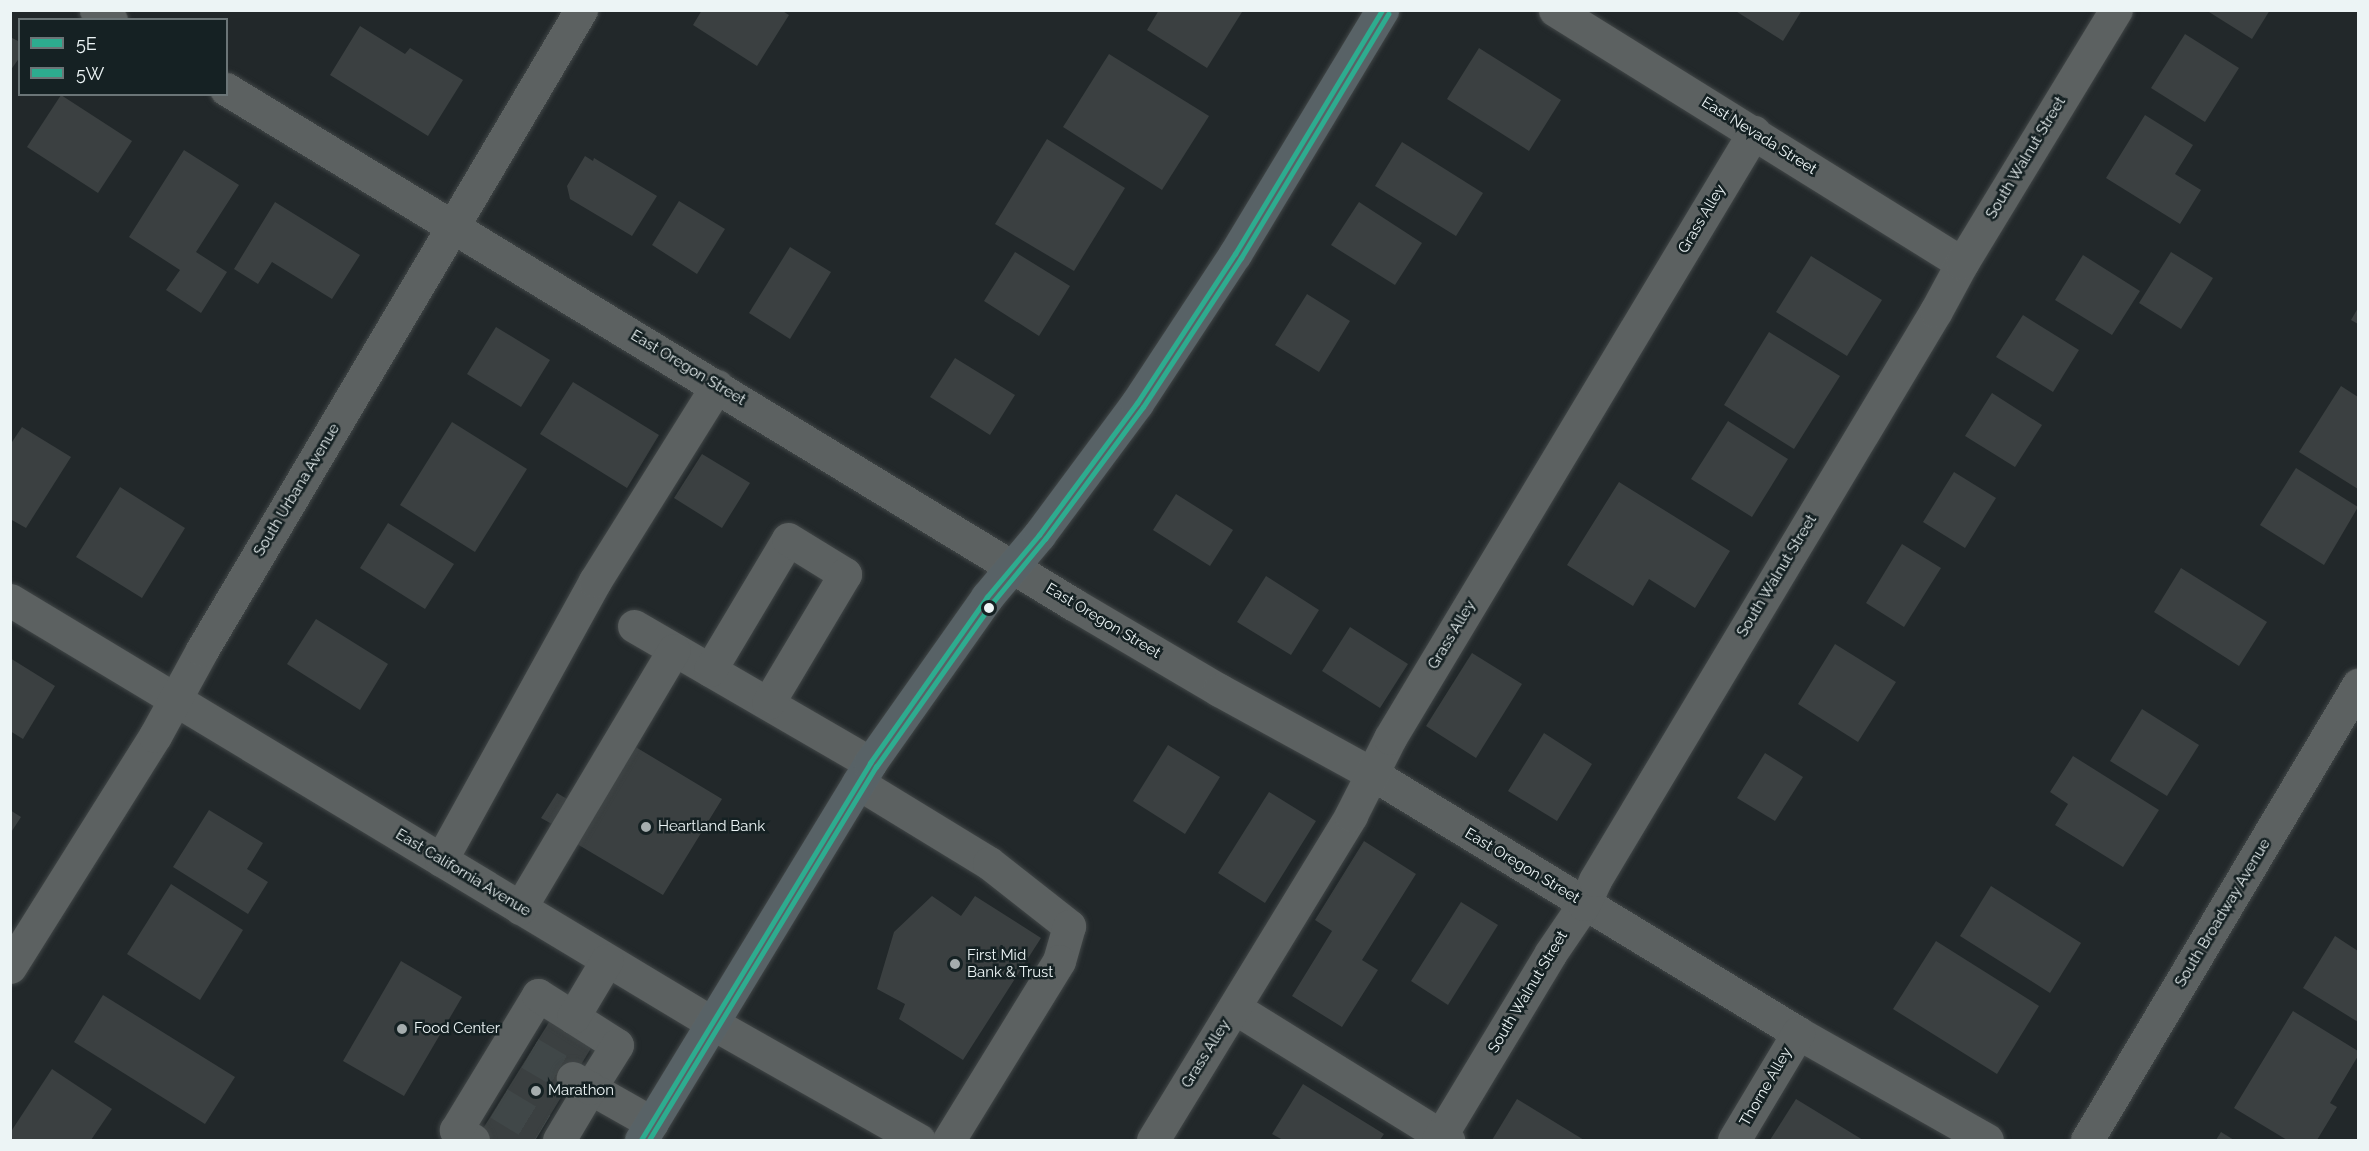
<!DOCTYPE html>
<html>
<head>
<meta charset="utf-8">
<style>
  body { margin:0 }
  #map { position:relative; width:2369px; height:1151px; overflow:hidden; background:#22282a; font-family:Raleway,sans-serif }
  div>[style] { position:absolute }
  [style*='--x'] { left:calc(var(--x)*1px); top:calc(var(--y)*1px); width:calc(var(--w)*1px); rotate:calc(var(--a)*1deg) }
  .building>* { inset:0; background:#3b4041 }
  .minor-tunnel>* { height:33px; margin-top:-16.5px; transform-origin:0; background:repeating-linear-gradient(90deg,#404748 0 33px,transparent 0 49px) }
  .roads { filter:drop-shadow(0 0 2px #414647) drop-shadow(0 0 2px #414647) }
  .minor>* { height:33px; margin:-16.5px; padding:0 16.5px; transform-origin:16.5px; border-radius:16.5px; background:#5c6161 }
  .major>* { height:33px; margin:-16.5px; padding:0 16.5px; transform-origin:16.5px; border-radius:16.5px; background:#586266 }
  .bus-1>* { height:4.5px; margin:-2.25px; padding:0 2.25px; transform-origin:2.25px; border-radius:2.25px; background:#2dac8f }
  .bus-2>* { height:4.5px; margin:-2.25px; padding:0 2.25px; transform-origin:2.25px; border-radius:2.25px; background:#2dac8f }
  .dots>* { width:16px; height:16px; translate:-50% -50%; box-sizing:border-box; border:3px solid #152123; border-radius:50% }
  span { translate:-50% -50%; white-space:nowrap; text-align:center; line-height:1.15; -webkit-text-stroke:5px #152123; paint-order:stroke }
  .street-label { font-size:15px; color:#ecf4f5 }
  .poi-label { font-size:15px; color:#ecf4f5 }
  .left { translate:0 -50%; text-align:left }
  .frame { position:absolute; inset:0; border:12px solid #ecf4f5; pointer-events:none }
  .legend { position:absolute; left:18px; top:18px; width:210px; height:78px; box-sizing:border-box; background:#152123; border:2px solid #6b7577; margin:0; padding:8px 10px; list-style:none; font-size:18px; color:#ecf4f5 }
  .legend li { display:flex; align-items:center; gap:12px; height:30px }
  .legend b { width:30px; border:2px solid #6b7577 }
</style>
</head>
<body>
<div id="map">
  <div class="building">
    <i style="clip-path:polygon(702px 10px,781px 10px,789px 15px,757px 66px,693px 25px)"></i>
    <i style="clip-path:polygon(1159px 10px,1240px 10px,1242px 12px,1207px 68px,1147px 30px)"></i>
    <i style="clip-path:polygon(1734px 10px,1802px 10px,1783px 41px)"></i>
    <i style="clip-path:polygon(2210px 10px,2270px 10px,2252px 39px,2209px 12px)"></i>
    <i style="clip-path:polygon(360px 26px,405px 54px,410px 48px,463px 80px,428px 136px,330px 75px)"></i>
    <i style="clip-path:polygon(2185px 34px,2239px 68px,2205px 122px,2151px 88px)"></i>
    <i style="clip-path:polygon(10px 37px,20px 42px,20px 57px,10px 71px)"></i>
    <i style="clip-path:polygon(1479px 48px,1561px 100px,1529px 151px,1447px 99px)"></i>
    <i style="clip-path:polygon(1109px 54px,1209px 116px,1162px 190px,1063px 127px)"></i>
    <i style="clip-path:polygon(61px 95px,132px 141px,98px 193px,27px 147px)"></i>
    <i style="clip-path:polygon(2145px 115px,2193px 145px,2175px 174px,2201px 190px,2180px 224px,2106px 178px)"></i>
    <i style="clip-path:polygon(1047px 139px,1125px 188px,1074px 271px,995px 224px)"></i>
    <i style="clip-path:polygon(1402px 142px,1483px 193px,1456px 236px,1375px 186px)"></i>
    <i style="clip-path:polygon(184px 150px,239px 185px,196px 252px,227px 272px,201px 313px,166px 290px,180px 270px,129px 237px)"></i>
    <i style="clip-path:polygon(585px 156px,593px 161px,594px 158px,657px 196px,632px 236px,570px 199px,567px 186px)"></i>
    <i style="clip-path:polygon(679px 201px,725px 229px,697px 274px,652px 245px)"></i>
    <i style="clip-path:polygon(275px 202px,360px 255px,332px 299px,272px 262px,258px 284px,234px 269px)"></i>
    <i style="clip-path:polygon(1359px 202px,1422px 243px,1395px 285px,1331px 245px)"></i>
    <i style="clip-path:polygon(790px 247px,831px 272px,790px 339px,749px 313px)"></i>
    <i style="clip-path:polygon(1015px 252px,1070px 286px,1039px 336px,984px 301px)"></i>
    <i style="clip-path:polygon(2171px 252px,2213px 278px,2181px 329px,2139px 303px)"></i>
    <i style="clip-path:polygon(2083px 255px,2140px 291px,2112px 335px,2055px 300px)"></i>
    <i style="clip-path:polygon(1811px 256px,1882px 300px,1847px 356px,1776px 312px)"></i>
    <i style="clip-path:polygon(1307px 294px,1350px 321px,1319px 372px,1275px 345px)"></i>
    <i style="clip-path:polygon(2358px 308px,2358px 324px,2351px 320px)"></i>
    <i style="clip-path:polygon(2023px 315px,2079px 350px,2053px 392px,1996px 357px)"></i>
    <i style="clip-path:polygon(496px 327px,550px 360px,521px 407px,467px 374px)"></i>
    <i style="clip-path:polygon(1769px 332px,1840px 376px,1794px 449px,1724px 405px)"></i>
    <i style="clip-path:polygon(955px 358px,1015px 395px,990px 435px,930px 397px)"></i>
    <i style="clip-path:polygon(573px 382px,659px 435px,627px 488px,540px 434px)"></i>
    <i style="clip-path:polygon(2341px 386px,2358px 397px,2358px 489px,2299px 452px)"></i>
    <i style="clip-path:polygon(1992px 393px,2042px 425px,2015px 467px,1965px 436px)"></i>
    <i style="clip-path:polygon(1728px 421px,1788px 459px,1752px 517px,1691px 479px)"></i>
    <i style="clip-path:polygon(452px 422px,527px 469px,475px 552px,400px 505px)"></i>
    <i style="clip-path:polygon(22px 427px,71px 457px,26px 528px,10px 519px,10px 445px)"></i>
    <i style="clip-path:polygon(702px 454px,750px 483px,722px 528px,674px 498px)"></i>
    <i style="clip-path:polygon(2296px 468px,2358px 507px,2324px 565px,2260px 525px)"></i>
    <i style="clip-path:polygon(1954px 472px,1996px 498px,1965px 548px,1923px 522px)"></i>
    <i style="clip-path:polygon(1619px 482px,1730px 551px,1695px 608px,1649px 579px,1633px 606px,1567px 565px)"></i>
    <i style="clip-path:polygon(120px 487px,185px 528px,142px 598px,76px 557px)"></i>
    <i style="clip-path:polygon(1176px 494px,1233px 530px,1210px 566px,1153px 530px)"></i>
    <i style="clip-path:polygon(388px 523px,454px 564px,425px 609px,360px 568px)"></i>
    <i style="clip-path:polygon(1902px 544px,1941px 568px,1904px 627px,1866px 603px)"></i>
    <i style="clip-path:polygon(2181px 568px,2267px 622px,2239px 666px,2154px 612px)"></i>
    <i style="clip-path:polygon(1266px 576px,1319px 610px,1291px 655px,1237px 622px)"></i>
    <i style="clip-path:polygon(316px 619px,388px 664px,360px 710px,287px 664px)"></i>
    <i style="clip-path:polygon(1350px 627px,1408px 664px,1380px 708px,1322px 671px)"></i>
    <i style="clip-path:polygon(1835px 644px,1896px 682px,1858px 742px,1798px 704px)"></i>
    <i style="clip-path:polygon(1472px 653px,1522px 684px,1476px 758px,1426px 726px)"></i>
    <i style="clip-path:polygon(10px 658px,55px 686px,23px 739px,10px 731px)"></i>
    <i style="clip-path:polygon(2142px 709px,2199px 745px,2167px 796px,2110px 761px)"></i>
    <i style="clip-path:polygon(1544px 733px,1592px 764px,1557px 821px,1508px 791px)"></i>
    <i style="clip-path:polygon(1168px 745px,1220px 777px,1185px 834px,1133px 801px)"></i>
    <i style="clip-path:polygon(634px 746px,722px 799px,663px 895px,577px 844px,579px 839px,541px 818px,557px 793px,594px 815px)"></i>
    <i style="clip-path:polygon(1765px 753px,1803px 777px,1775px 821px,1737px 798px)"></i>
    <i style="clip-path:polygon(2073px 756px,2159px 810px,2123px 867px,2055px 825px,2068px 804px,2050px 792px)"></i>
    <i style="clip-path:polygon(1269px 792px,1316px 821px,1265px 903px,1218px 873px)"></i>
    <i style="clip-path:polygon(10px 810px,21px 817px,10px 834px)"></i>
    <i style="clip-path:polygon(209px 810px,263px 843px,247px 869px,268px 882px,248px 914px,173px 867px)"></i>
    <i style="clip-path:polygon(1364px 841px,1416px 874px,1362px 960px,1378px 970px,1342px 1027px,1292px 996px,1332px 931px,1315px 920px)"></i>
    <i style="clip-path:polygon(171px 884px,243px 930px,200px 1000px,127px 954px)"></i>
    <i style="clip-path:polygon(1991px 886px,2081px 943px,2050px 993px,1960px 936px)"></i>
    <i style="clip-path:polygon(932px 896px,961px 916px,975px 896px,1041px 938px,963px 1060px,899px 1019px,905px 1004px,877px 989px,894px 932px)"></i>
    <i style="clip-path:polygon(1461px 902px,1498px 925px,1448px 1005px,1411px 981px)"></i>
    <i style="clip-path:polygon(2335px 936px,2358px 951px,2358px 1022px,2303px 988px)"></i>
    <i style="clip-path:polygon(1936px 941px,2039px 1006px,1997px 1074px,1893px 1009px)"></i>
    <i style="clip-path:polygon(401px 961px,462px 997px,404px 1096px,343px 1061px)"></i>
    <i style="clip-path:polygon(103px 995px,235px 1077px,205px 1124px,74px 1042px)"></i>
    <i style="clip-path:polygon(2293px 1011px,2358px 1051px,2358px 1056px,2330px 1103px,2337px 1107px,2317px 1140px,2287px 1140px,2234px 1108px)"></i>
    <i style="clip-path:polygon(551px 1019px,593px 1045px,535px 1140px,489px 1140px,479px 1135px)"></i>
    <i style="clip-path:polygon(52px 1069px,112px 1109px,91px 1140px,10px 1140px,10px 1133px)"></i>
    <i style="clip-path:polygon(1303px 1084px,1384px 1134px,1380px 1140px,1283px 1140px,1272px 1134px)"></i>
    <i style="clip-path:polygon(1517px 1099px,1584px 1140px,1492px 1140px)"></i>
    <i style="clip-path:polygon(1796px 1099px,1863px 1140px,1770px 1140px)"></i>
    <i style="clip-path:polygon(2221px 1132px,2234px 1140px,2216px 1140px)"></i>
  </div>
  <div class="minor-tunnel">
    <i style="--x:530;--y:1053;--w:50;--a:30.2"></i>
    <i style="--x:499;--y:1103;--w:50;--a:31.2"></i>
  </div>
  <div class="roads">
    <div class="minor">
      <i style="--x:96;--y:10;--w:18;--a:34"></i>
      <i style="--x:1555;--y:10;--w:479;--a:31.9"></i>
      <i style="--x:226;--y:89;--w:991;--a:31.3"></i>
      <i style="--x:1073;--y:604;--w:169;--a:30.5"></i>
      <i style="--x:1219;--y:690;--w:177;--a:28.7"></i>
      <i style="--x:1374;--y:775;--w:496;--a:31.3"></i>
      <i style="--x:1798;--y:1033;--w:217;--a:29.5"></i>
      <i style="--x:10;--y:600;--w:820;--a:31.07"></i>
      <i style="--x:712;--y:1023;--w:238;--a:29.5"></i>
      <i style="--x:634;--y:626;--w:273;--a:30.1"></i>
      <i style="--x:710;--y:670;--w:152;--a:-59.2"></i>
      <i style="--x:788;--y:539;--w:67;--a:31.6"></i>
      <i style="--x:845;--y:574;--w:150;--a:120.8"></i>
      <i style="--x:858;--y:783;--w:153;--a:31.4"></i>
      <i style="--x:989;--y:863;--w:102;--a:38.2"></i>
      <i style="--x:1069;--y:926;--w:36;--a:106"></i>
      <i style="--x:1059;--y:961;--w:210;--a:121.6"></i>
      <i style="--x:441;--y:860;--w:319;--a:-61.1"></i>
      <i style="--x:595;--y:581;--w:230;--a:-58"></i>
      <i style="--x:520;--y:908;--w:300;--a:-59.2"></i>
      <i style="--x:10;--y:967;--w:273;--a:-57.9"></i>
      <i style="--x:155;--y:736;--w:98;--a:-61.3"></i>
      <i style="--x:202;--y:650;--w:744;--a:-59.37"></i>
      <i style="--x:1235;--y:1008;--w:251;--a:31.8"></i>
      <i style="--x:573;--y:1017;--w:52;--a:32.5"></i>
      <i style="--x:617;--y:1045;--w:51;--a:122.1"></i>
      <i style="--x:590;--y:1088;--w:71;--a:29.4"></i>
      <i style="--x:473;--y:1140;--w:20;--a:-150"></i>
      <i style="--x:456;--y:1130;--w:158;--a:-58.7"></i>
      <i style="--x:538;--y:995;--w:41;--a:32.2"></i>
      <i style="--x:573;--y:1017;--w:66;--a:-59.2"></i>
      <i style="--x:559;--y:1140;--w:61;--a:-59.2"></i>
      <i style="--x:590;--y:1088;--w:20;--a:-150"></i>
      <i style="--x:1153;--y:1140;--w:381;--a:-58.6"></i>
      <i style="--x:1351;--y:815;--w:86;--a:-63.1"></i>
      <i style="--x:1390;--y:738;--w:707;--a:-59.01"></i>
      <i style="--x:1438;--y:1140;--w:217;--a:-58.9"></i>
      <i style="--x:1550;--y:954;--w:60;--a:-55.8"></i>
      <i style="--x:1584;--y:904;--w:26;--a:-65"></i>
      <i style="--x:1595;--y:880;--w:663;--a:-59.07"></i>
      <i style="--x:1936;--y:311;--w:55;--a:-61.6"></i>
      <i style="--x:1962;--y:263;--w:296;--a:-58.7"></i>
      <i style="--x:1734;--y:1140;--w:125;--a:-59.1"></i>
      <i style="--x:2087;--y:1140;--w:530;--a:-59.22"></i>
    </div>
    <div class="major">
      <i style="--x:641;--y:1140;--w:441;--a:-58.7"></i>
      <i style="--x:870;--y:763;--w:203;--a:-54.8"></i>
      <i style="--x:987;--y:597;--w:81;--a:-50"></i>
      <i style="--x:1039;--y:535;--w:164;--a:-53.4"></i>
      <i style="--x:1137;--y:403;--w:178;--a:-56.7"></i>
      <i style="--x:1235;--y:254;--w:285;--a:-58.9"></i>
    </div>
  </div>
  <div class="bus-1">
    <i style="--x:641;--y:1140;--w:441;--a:-58.7"></i>
    <i style="--x:870;--y:763;--w:203;--a:-54.8"></i>
    <i style="--x:987;--y:597;--w:81;--a:-50"></i>
    <i style="--x:1039;--y:535;--w:164;--a:-53.4"></i>
    <i style="--x:1137;--y:403;--w:178;--a:-56.7"></i>
    <i style="--x:1235;--y:254;--w:285;--a:-58.9"></i>
  </div>
  <div class="bus-2">
    <i style="--x:649;--y:1140;--w:437;--a:-58.7"></i>
    <i style="--x:876;--y:767;--w:202;--a:-54.7"></i>
    <i style="--x:993;--y:602;--w:82;--a:-50.5"></i>
    <i style="--x:1045;--y:539;--w:164;--a:-53.4"></i>
    <i style="--x:1143;--y:407;--w:178;--a:-56.7"></i>
    <i style="--x:1241;--y:258;--w:285;--a:-58.9"></i>
  </div>
  <div class="dots">
    <i style="left:989px;top:608px;background:#ecf4f5"></i>
    <i style="left:646px;top:827px;background:#a5adae"></i>
    <i style="left:955px;top:964px;background:#a5adae"></i>
    <i style="left:402px;top:1029px;background:#a5adae"></i>
    <i style="left:536px;top:1091px;background:#a5adae"></i>
  </div>
  <div class="street-label">
    <span style="left:1759px;top:136px;rotate:32deg">East Nevada Street</span>
    <span style="left:2026px;top:158px;rotate:-59deg">South Walnut Street</span>
    <span style="left:1702px;top:219px;rotate:-59deg">Grass Alley</span>
    <span style="left:688px;top:368px;rotate:31deg">East Oregon Street</span>
    <span style="left:297px;top:490px;rotate:-59deg">South Urbana Avenue</span>
    <span style="left:1777px;top:576px;rotate:-59deg">South Walnut Street</span>
    <span style="left:1103px;top:621px;rotate:31deg">East Oregon Street</span>
    <span style="left:1452px;top:635px;rotate:-59deg">Grass Alley</span>
    <span style="left:1522px;top:866px;rotate:31deg">East Oregon Street</span>
    <span style="left:463px;top:873px;rotate:31deg">East California Avenue</span>
    <span style="left:2223px;top:913px;rotate:-59deg">South Broadway Avenue</span>
    <span style="left:1528px;top:992px;rotate:-59deg">South Walnut Street</span>
    <span style="left:1206px;top:1054px;rotate:-58deg">Grass Alley</span>
    <span style="left:1766px;top:1087px;rotate:-60deg">Thorne Alley</span>
  </div>
  <div class="poi-label">
    <span class="left" style="left:658px;top:827px">Heartland Bank</span>
    <span class="left" style="left:967px;top:964px">First Mid<br>Bank &amp; Trust</span>
    <span class="left" style="left:414px;top:1029px">Food Center</span>
    <span class="left" style="left:548px;top:1091px">Marathon</span>
  </div>
  <div class="frame"></div>
  <ul class="legend">
  <li><b style="height:8px;background:#2dac8f"></b>5E</li>
  <li><b style="height:8px;background:#2dac8f"></b>5W</li>
  </ul>
</div>
</body>
</html>
